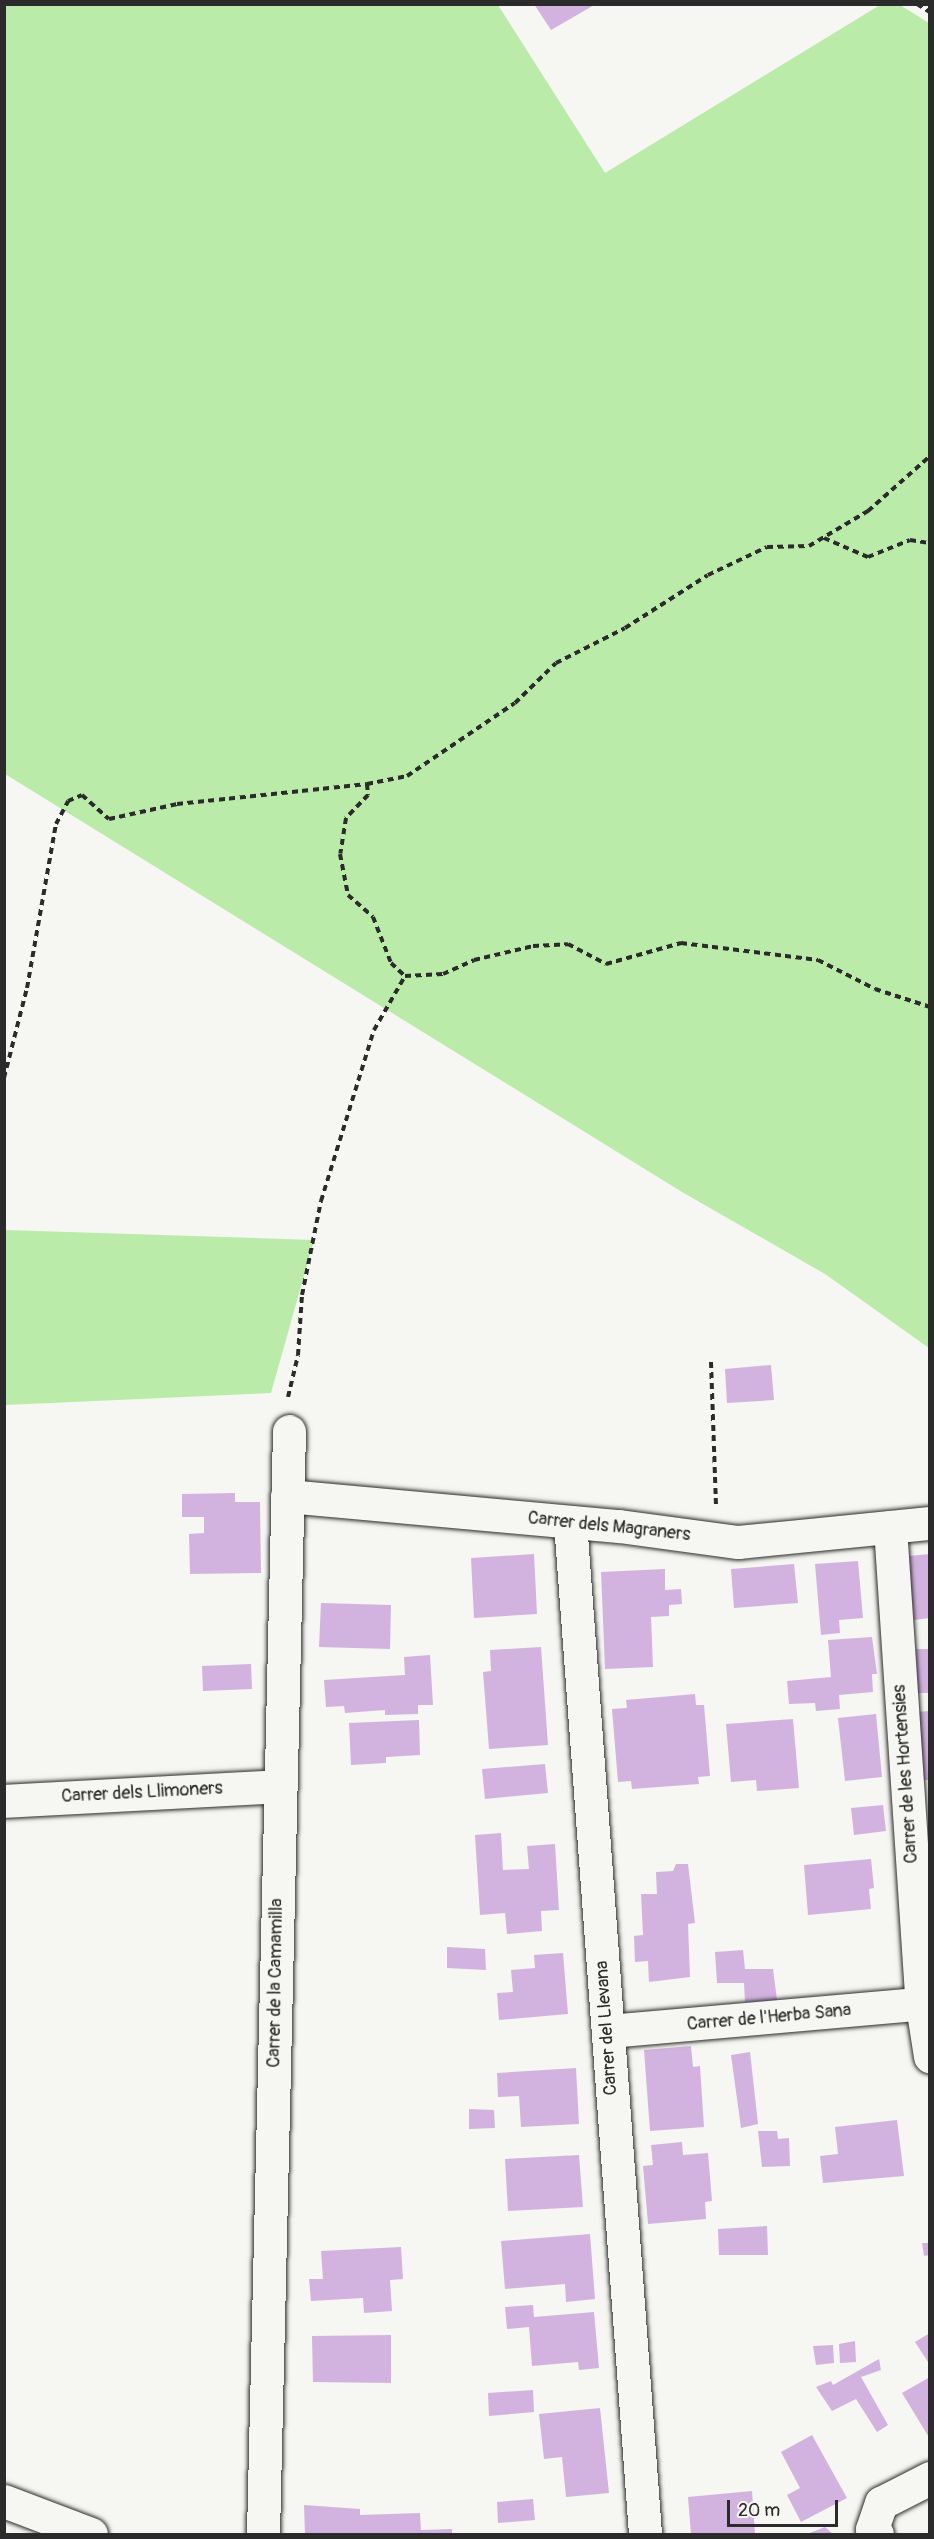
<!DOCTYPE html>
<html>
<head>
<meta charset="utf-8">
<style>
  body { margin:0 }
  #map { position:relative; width:934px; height:2539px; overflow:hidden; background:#f6f6f2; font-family:Pangolin,sans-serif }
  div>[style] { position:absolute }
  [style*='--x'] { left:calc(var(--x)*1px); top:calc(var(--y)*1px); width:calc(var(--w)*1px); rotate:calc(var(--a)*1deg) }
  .green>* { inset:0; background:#bbeba9 }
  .building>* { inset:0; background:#d2b3df }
  .path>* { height:4px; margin-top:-2px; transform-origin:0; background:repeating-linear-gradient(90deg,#2b2b2b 0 6px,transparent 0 10.5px) }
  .roads { filter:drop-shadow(0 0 2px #2b2b2b) drop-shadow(0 0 2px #2b2b2b) }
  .minor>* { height:33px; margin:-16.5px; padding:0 16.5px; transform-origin:16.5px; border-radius:16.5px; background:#f6f6f2 }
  span { translate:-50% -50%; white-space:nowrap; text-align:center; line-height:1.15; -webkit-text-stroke:4.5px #f6f6f2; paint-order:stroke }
  .street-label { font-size:18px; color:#2b2b2b }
  .frame { position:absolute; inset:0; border:6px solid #2b2b2b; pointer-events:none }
  .scale { position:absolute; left:727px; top:2500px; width:111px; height:27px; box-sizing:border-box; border:3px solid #2b2b2b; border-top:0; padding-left:8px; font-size:18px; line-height:21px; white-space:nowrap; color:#2b2b2b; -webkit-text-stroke:4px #f6f6f2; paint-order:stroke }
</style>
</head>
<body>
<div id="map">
  <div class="green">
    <i style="clip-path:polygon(4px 5px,498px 5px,605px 173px,880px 5px,900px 5px,929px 23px,929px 1348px,825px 1274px,682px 1192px,5px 774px)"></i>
    <i style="clip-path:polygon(5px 1230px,314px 1240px,271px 1393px,5px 1405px)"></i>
  </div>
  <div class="building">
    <i style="clip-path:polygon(534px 4px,596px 4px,551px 30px)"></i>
    <i style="clip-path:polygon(771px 1365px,774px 1400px,727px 1403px,725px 1369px)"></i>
    <i style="clip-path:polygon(235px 1493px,235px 1502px,260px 1502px,261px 1573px,190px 1574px,189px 1534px,204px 1533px,204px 1517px,182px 1517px,182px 1494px)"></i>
    <i style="clip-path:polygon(534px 1554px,537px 1614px,474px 1618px,471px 1558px)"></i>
    <i style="clip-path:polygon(930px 1554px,930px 1618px,914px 1620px,908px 1556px)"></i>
    <i style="clip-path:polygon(858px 1561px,863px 1618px,839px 1620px,840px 1633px,821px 1635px,815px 1564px)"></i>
    <i style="clip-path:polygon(794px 1564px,798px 1603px,734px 1608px,731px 1569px)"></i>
    <i style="clip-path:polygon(665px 1569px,665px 1590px,681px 1589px,682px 1604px,669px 1605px,669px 1616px,651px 1617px,653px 1667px,605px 1669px,601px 1572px)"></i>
    <i style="clip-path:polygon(321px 1603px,391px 1605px,390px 1649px,319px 1647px)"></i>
    <i style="clip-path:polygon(872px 1637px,877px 1674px,872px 1674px,873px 1692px,839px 1695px,840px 1709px,816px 1711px,815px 1703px,789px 1704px,787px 1681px,831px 1677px,828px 1640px)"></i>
    <i style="clip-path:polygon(541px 1647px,548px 1745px,489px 1749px,483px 1672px,491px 1671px,490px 1650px)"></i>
    <i style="clip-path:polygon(916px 1649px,930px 1649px,930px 1693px,918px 1693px)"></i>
    <i style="clip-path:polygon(430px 1655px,433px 1705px,418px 1705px,418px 1714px,385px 1715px,385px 1710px,345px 1713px,344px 1706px,326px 1707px,324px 1680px,405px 1675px,404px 1657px)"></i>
    <i style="clip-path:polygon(251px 1664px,252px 1689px,203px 1691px,202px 1666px)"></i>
    <i style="clip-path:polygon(695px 1694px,696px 1705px,704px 1705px,710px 1776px,698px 1777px,699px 1784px,632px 1789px,631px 1781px,618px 1782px,612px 1709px,627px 1708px,626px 1700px)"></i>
    <i style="clip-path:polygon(930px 1711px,930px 1780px,919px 1780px,916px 1712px)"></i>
    <i style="clip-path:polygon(876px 1714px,882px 1777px,845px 1781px,838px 1718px)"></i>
    <i style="clip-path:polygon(793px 1719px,799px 1788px,757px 1791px,756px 1780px,731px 1782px,726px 1724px)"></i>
    <i style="clip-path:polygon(419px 1720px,420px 1755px,386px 1757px,386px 1763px,351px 1765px,349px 1723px)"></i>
    <i style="clip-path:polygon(545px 1764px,548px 1793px,485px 1799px,482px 1769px)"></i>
    <i style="clip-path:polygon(883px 1805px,886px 1831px,854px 1835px,851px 1808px)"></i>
    <i style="clip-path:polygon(501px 1833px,503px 1870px,529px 1869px,527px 1846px,555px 1844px,559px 1910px,541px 1911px,542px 1931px,507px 1934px,505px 1913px,480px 1915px,475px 1835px)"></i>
    <i style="clip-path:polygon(871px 1859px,874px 1888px,869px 1889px,871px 1909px,808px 1915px,804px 1865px)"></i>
    <i style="clip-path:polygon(676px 1864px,688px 1864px,695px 1923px,688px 1924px,690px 1977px,649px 1982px,648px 1961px,635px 1962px,634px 1936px,643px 1935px,641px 1894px,657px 1894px,656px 1872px,673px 1871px)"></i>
    <i style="clip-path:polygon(447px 1947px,485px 1949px,486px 1970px,447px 1968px)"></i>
    <i style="clip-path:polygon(743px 1950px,745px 1969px,773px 1969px,777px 2000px,745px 2002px,744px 1983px,717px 1983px,715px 1952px)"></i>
    <i style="clip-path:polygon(563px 1953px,568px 2014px,499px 2020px,497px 1993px,513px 1992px,511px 1970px,535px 1968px,534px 1955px)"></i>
    <i style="clip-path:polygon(691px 2046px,693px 2067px,700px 2066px,704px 2127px,650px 2131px,644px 2050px)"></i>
    <i style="clip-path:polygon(750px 2052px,758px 2124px,741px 2128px,731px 2055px)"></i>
    <i style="clip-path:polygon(576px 2068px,579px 2124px,521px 2127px,519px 2096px,498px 2097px,497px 2073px)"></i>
    <i style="clip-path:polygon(469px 2109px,494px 2110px,495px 2128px,469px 2129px)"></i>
    <i style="clip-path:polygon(897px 2120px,904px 2176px,823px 2183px,820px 2156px,838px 2154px,835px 2127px)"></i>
    <i style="clip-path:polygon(758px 2131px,777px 2131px,778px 2139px,789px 2138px,790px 2166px,762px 2167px)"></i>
    <i style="clip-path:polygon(682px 2142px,683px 2155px,708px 2153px,712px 2201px,705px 2202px,706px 2219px,648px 2224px,643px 2166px,653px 2165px,651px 2145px)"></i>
    <i style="clip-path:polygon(579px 2155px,583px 2207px,508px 2211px,505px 2159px)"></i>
    <i style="clip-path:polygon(767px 2226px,768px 2255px,719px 2255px,718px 2229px)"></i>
    <i style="clip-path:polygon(590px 2234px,595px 2299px,566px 2302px,565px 2284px,505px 2289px,501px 2241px)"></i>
    <i style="clip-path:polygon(922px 2243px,930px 2243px,930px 2255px,924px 2256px)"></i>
    <i style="clip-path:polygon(401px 2247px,403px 2279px,390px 2280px,392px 2311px,364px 2313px,363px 2298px,311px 2301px,309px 2279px,323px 2279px,321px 2251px)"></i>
    <i style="clip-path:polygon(533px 2305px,534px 2317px,594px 2312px,599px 2368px,579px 2370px,578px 2362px,532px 2366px,529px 2327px,507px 2329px,505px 2307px)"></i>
    <i style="clip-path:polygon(930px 2333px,930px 2365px,915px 2342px)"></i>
    <i style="clip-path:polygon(391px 2335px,391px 2383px,313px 2382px,312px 2336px)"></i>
    <i style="clip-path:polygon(855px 2341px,856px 2362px,840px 2363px,839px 2344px)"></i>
    <i style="clip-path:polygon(833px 2345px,834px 2363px,816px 2365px,813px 2346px)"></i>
    <i style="clip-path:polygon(879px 2359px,881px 2370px,861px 2377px,888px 2425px,877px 2432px,856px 2399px,832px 2411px,816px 2387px,831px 2381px,833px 2385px)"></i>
    <i style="clip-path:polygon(930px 2377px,930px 2439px,902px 2393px)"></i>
    <i style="clip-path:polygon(533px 2390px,534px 2412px,489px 2416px,488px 2393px)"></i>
    <i style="clip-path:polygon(600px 2408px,609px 2493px,566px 2497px,562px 2457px,544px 2459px,539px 2414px)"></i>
    <i style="clip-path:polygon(812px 2435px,847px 2498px,801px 2522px,787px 2495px,800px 2488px,781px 2452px)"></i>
    <i style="clip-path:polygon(752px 2491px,755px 2534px,691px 2534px,688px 2497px)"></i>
    <i style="clip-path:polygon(533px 2499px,535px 2520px,498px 2523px,497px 2502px)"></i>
    <i style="clip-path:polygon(304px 2505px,360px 2509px,360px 2515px,420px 2513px,421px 2530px,452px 2529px,452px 2534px,305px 2534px)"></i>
    <i style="clip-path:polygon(825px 2527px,833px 2534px,807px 2534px)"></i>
  </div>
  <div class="path">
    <i style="--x:917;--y:4;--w:15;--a:32"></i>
    <i style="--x:824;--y:538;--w:48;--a:23.4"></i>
    <i style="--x:868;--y:557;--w:45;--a:-22"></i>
    <i style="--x:910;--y:540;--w:20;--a:9"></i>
    <i style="--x:367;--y:784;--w:11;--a:85"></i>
    <i style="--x:368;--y:795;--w:32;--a:134"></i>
    <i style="--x:346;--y:818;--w:36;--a:99"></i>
    <i style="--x:340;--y:854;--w:42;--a:79"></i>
    <i style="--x:348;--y:895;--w:33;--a:41"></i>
    <i style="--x:373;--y:917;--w:49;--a:68.6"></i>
    <i style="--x:391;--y:963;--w:19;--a:43"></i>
    <i style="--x:4;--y:1078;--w:93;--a:-75.7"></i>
    <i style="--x:27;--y:988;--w:167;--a:-80"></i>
    <i style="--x:56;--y:824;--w:26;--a:-62"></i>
    <i style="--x:68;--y:801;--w:15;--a:-23"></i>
    <i style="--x:82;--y:795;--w:36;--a:42"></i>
    <i style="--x:109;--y:819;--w:70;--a:-12.4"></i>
    <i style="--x:177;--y:804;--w:191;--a:-6"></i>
    <i style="--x:367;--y:784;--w:41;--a:-11.3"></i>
    <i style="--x:407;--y:776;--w:130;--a:-34.1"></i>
    <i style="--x:515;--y:703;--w:57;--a:-44.3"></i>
    <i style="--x:556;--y:663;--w:77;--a:-26.9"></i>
    <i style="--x:625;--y:628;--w:98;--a:-32.6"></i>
    <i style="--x:708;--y:575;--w:65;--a:-25.4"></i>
    <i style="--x:767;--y:547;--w:42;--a:-1.4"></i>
    <i style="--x:809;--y:546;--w:69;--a:-30.7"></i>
    <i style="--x:868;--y:511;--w:83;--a:-41.6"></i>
    <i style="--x:711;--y:1362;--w:143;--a:88"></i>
    <i style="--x:288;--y:1397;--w:43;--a:-76.6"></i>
    <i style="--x:298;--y:1355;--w:60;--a:-86.2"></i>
    <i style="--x:302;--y:1295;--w:96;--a:-78.6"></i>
    <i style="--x:321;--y:1201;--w:179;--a:-72.8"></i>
    <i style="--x:374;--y:1030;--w:62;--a:-60.1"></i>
    <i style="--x:405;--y:976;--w:38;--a:-3"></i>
    <i style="--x:443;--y:974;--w:34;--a:-24"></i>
    <i style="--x:474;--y:960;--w:61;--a:-13.3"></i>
    <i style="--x:533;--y:946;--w:35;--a:-3"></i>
    <i style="--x:568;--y:944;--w:43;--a:27.8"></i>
    <i style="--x:606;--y:964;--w:78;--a:-15.6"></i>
    <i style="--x:681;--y:943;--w:138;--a:7.1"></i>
    <i style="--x:818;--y:960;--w:64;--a:27"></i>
    <i style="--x:875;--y:989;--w:58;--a:18.1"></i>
  </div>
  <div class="roads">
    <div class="minor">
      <i style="--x:287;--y:1496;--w:333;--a:5.2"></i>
      <i style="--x:619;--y:1526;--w:120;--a:7.7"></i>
      <i style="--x:738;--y:1542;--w:193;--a:-5.7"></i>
      <i style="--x:570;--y:1522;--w:1015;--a:85.76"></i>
      <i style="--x:890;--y:1527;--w:479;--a:86.2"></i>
      <i style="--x:922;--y:2005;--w:52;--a:81.1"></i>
      <i style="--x:4;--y:1801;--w:276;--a:-3.1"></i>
      <i style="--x:608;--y:2031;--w:323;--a:-5"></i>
      <i style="--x:4;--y:2501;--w:93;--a:20.8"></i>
      <i style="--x:263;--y:2534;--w:1103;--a:-88.65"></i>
      <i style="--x:877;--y:2534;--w:7;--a:-135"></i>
      <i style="--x:872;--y:2529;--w:28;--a:-71"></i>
      <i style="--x:881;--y:2503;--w:55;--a:-27"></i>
    </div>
  </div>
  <div class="street-label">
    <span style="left:609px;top:1527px;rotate:6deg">Carrer dels Magraners</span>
    <span style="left:906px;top:1774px;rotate:-94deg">Carrer de les Hortensies</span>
    <span style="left:142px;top:1793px;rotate:-3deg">Carrer dels Llimoners</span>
    <span style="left:276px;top:1983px;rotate:-89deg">Carrer de la Camamilla</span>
    <span style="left:769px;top:2018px;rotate:-5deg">Carrer de l'Herba Sana</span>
    <span style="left:607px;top:2028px;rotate:-94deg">Carrer del Llevana</span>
  </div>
  <div class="frame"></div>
  <div class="scale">20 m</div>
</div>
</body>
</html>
